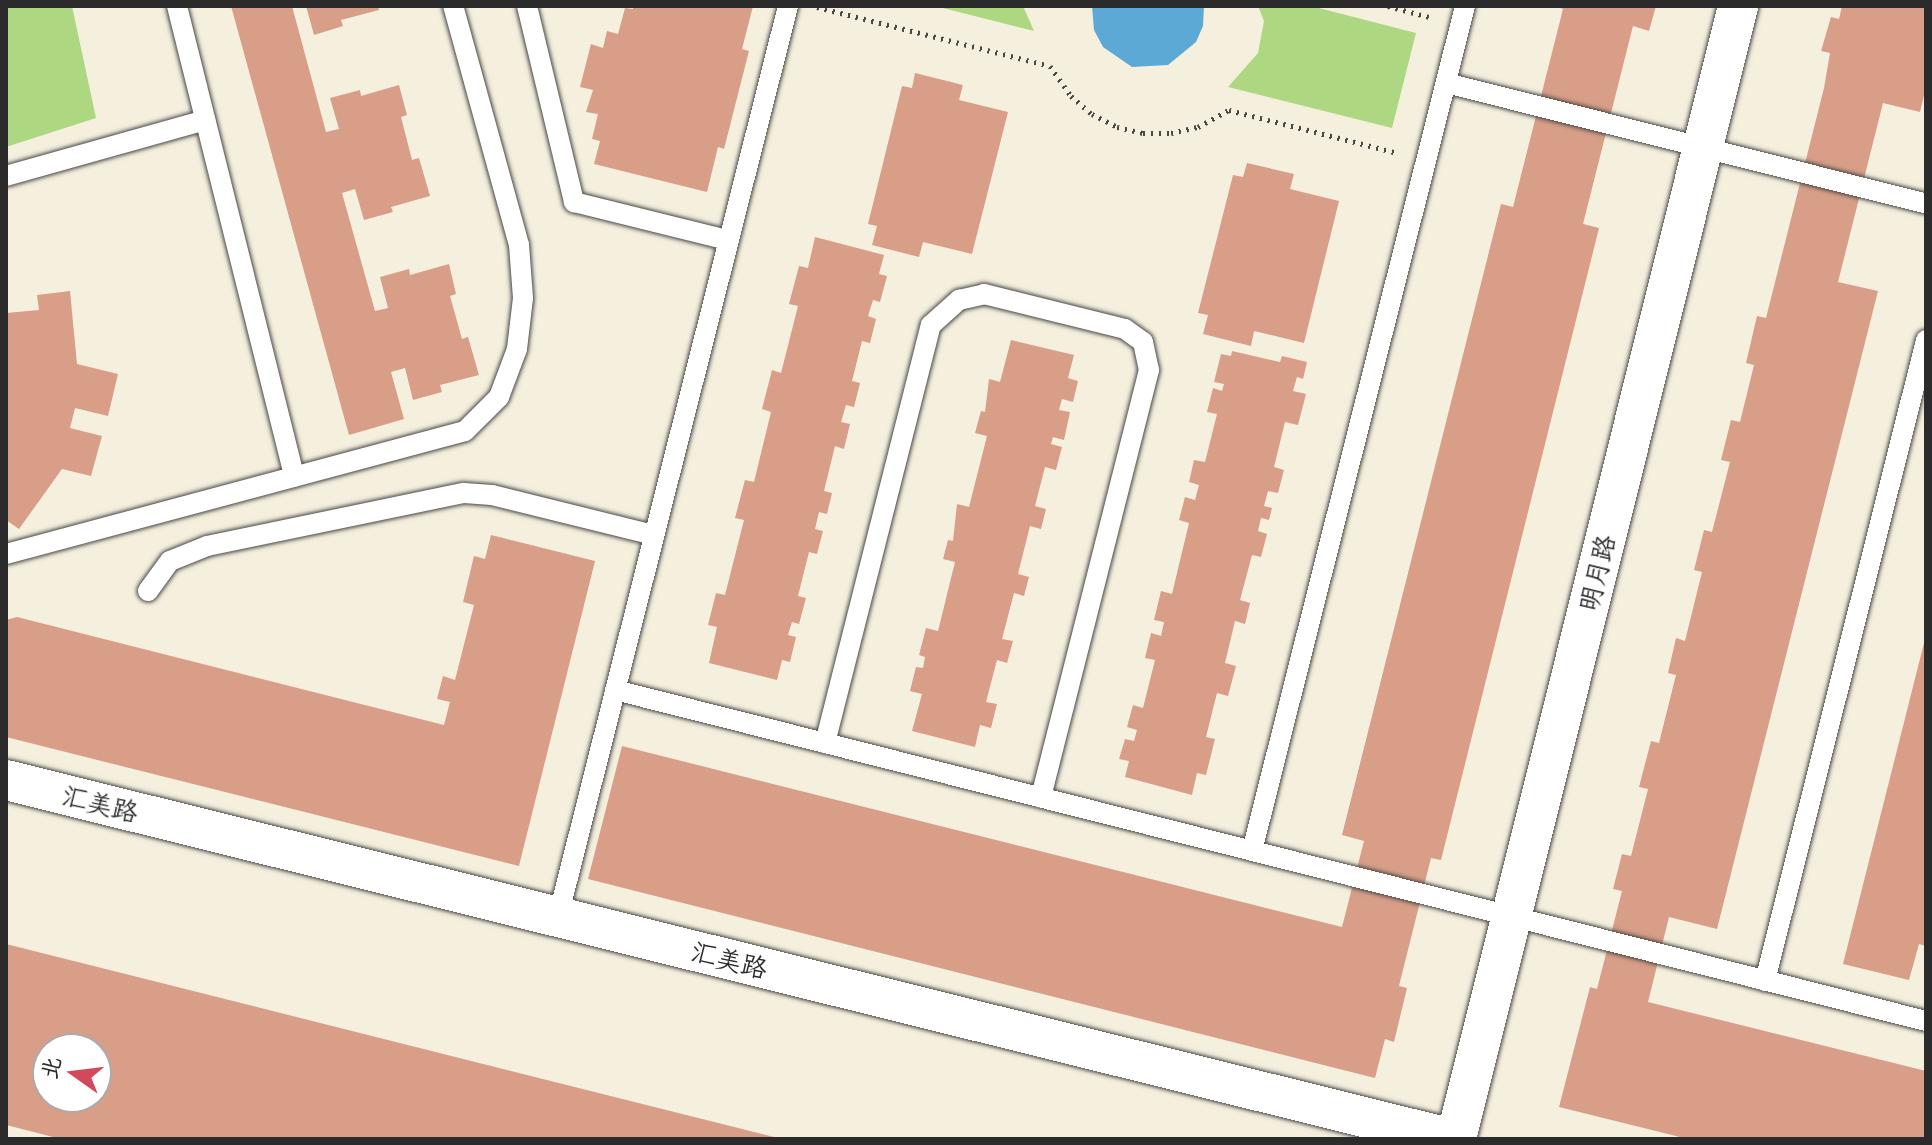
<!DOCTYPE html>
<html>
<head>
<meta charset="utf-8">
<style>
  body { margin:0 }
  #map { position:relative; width:1932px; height:1145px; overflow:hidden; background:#f5efde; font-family:"Patrick Hand","LXGW WenKai TC",sans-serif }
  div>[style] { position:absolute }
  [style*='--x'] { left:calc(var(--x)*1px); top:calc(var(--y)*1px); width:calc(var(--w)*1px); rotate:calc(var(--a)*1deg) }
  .green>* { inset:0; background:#aed782 }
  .water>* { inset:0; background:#5da9d6 }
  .building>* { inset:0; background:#d89e88 }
  .path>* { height:5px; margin-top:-2.5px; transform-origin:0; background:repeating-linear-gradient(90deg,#494846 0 2px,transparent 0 8px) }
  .roads { filter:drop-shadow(0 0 2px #494846) drop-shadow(0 0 2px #494846) }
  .lane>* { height:20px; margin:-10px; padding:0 10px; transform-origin:10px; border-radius:10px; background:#fff }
  .street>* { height:40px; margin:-20px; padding:0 20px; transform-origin:20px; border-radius:20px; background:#fff }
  span { translate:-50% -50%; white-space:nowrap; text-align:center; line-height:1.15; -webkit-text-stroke:8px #fff; paint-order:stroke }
  .street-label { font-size:26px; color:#2b2b2b }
  .frame { position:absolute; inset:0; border:8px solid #2b2b2b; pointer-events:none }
  .north { position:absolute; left:32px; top:1033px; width:80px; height:80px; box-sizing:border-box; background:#fff; border:2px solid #aaa; border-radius:50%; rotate:284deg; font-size:22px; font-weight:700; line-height:32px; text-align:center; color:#2b2b2b }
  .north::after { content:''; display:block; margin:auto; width:28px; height:36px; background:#d1495b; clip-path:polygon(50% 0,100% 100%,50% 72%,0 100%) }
</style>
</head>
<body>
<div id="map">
  <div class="green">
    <i style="clip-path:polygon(6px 6px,72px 6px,96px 118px,6px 147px)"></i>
    <i style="clip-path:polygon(935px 6px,1023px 6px,1034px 31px)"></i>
    <i style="clip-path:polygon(1258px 6px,1311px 6px,1416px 33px,1392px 128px,1228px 87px,1258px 53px,1264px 21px)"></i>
  </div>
  <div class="water">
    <i style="clip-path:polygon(1092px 6px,1204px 6px,1203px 26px,1196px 42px,1168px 65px,1132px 67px,1103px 47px,1094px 30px)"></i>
  </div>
  <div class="building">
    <i style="clip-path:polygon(231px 6px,292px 6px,326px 132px,339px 129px,330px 98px,360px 90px,361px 96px,399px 85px,407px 115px,401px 117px,412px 160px,419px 158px,430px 196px,391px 207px,393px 212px,364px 220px,355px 189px,342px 193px,375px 311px,388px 308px,380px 277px,409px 269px,410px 275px,449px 264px,456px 294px,450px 296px,462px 339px,468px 337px,479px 375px,440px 385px,442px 392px,413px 400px,405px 368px,391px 372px,404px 419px,349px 435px)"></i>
    <i style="clip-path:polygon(306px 6px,378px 6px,379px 10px,341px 20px,343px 26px,314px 35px)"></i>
    <i style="clip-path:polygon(633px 6px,753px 6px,742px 49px,749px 51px,724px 149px,718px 147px,707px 192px,594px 164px,600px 141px,592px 139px,598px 114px,586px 112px,593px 90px,580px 87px,591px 44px,603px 48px,607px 31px,618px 34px,625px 8px,633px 9px)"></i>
    <i style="clip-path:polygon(1556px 6px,1656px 6px,1649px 31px,1633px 26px,1583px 224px,1599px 228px,1441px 860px,1431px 858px,1399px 986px,1407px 988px,1394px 1042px,1385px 1039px,1375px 1078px,588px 879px,622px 746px,1342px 927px,1364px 841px,1342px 835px,1501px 204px,1513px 207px,1563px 9px)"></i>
    <i style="clip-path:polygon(1842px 6px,1926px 6px,1926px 87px,1920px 112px,1883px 103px,1838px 282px,1878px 291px,1717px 929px,1669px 917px,1648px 1002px,1926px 1071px,1926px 1139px,1688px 1139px,1559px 1107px,1590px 987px,1597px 989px,1622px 891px,1613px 889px,1622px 854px,1631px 856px,1648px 789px,1639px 787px,1651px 741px,1659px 743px,1676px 675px,1668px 673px,1676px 638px,1685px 641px,1702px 572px,1694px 570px,1704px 530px,1712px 532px,1730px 462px,1721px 460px,1731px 420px,1740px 422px,1754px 365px,1746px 363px,1757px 316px,1766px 318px,1824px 88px,1830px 53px,1821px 51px,1831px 17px,1839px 19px)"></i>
    <i style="clip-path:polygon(915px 73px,963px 85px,959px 100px,1008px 112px,972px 254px,923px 242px,919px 257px,872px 245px,877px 226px,868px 224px,902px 86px,912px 88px)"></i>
    <i style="clip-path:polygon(1247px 163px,1294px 174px,1290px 189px,1339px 201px,1304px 343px,1254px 331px,1251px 346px,1203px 334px,1208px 315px,1198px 313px,1233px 175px,1243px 177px)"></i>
    <i style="clip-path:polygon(815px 237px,884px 255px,879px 274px,887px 276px,880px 302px,873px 300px,868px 316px,876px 319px,870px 343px,862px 341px,852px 381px,860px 383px,854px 407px,846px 405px,841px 422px,850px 424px,844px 449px,835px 446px,824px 491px,832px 493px,827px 514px,819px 512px,815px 529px,823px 531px,817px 554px,809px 552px,798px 596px,806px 598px,799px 624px,792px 622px,788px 635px,796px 637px,790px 662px,782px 660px,777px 680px,709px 663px,717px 627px,708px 625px,716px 593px,725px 595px,744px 520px,735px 518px,745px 480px,754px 482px,771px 412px,762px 409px,772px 370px,781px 373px,798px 306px,789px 304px,799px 266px,808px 268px)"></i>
    <i style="clip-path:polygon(70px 291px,77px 364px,118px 374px,108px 416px,75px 408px,70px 428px,102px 436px,91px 476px,62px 469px,19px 529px,6px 520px,6px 313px,39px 310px,37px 295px)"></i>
    <i style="clip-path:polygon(1011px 340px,1074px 355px,1068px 378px,1078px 381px,1073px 402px,1062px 399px,1059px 410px,1070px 412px,1064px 440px,1053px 437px,1051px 444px,1062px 447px,1056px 470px,1045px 467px,1035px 506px,1046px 509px,1041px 529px,1030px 526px,1018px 574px,1029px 577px,1024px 596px,1014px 593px,1002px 639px,1013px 641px,1007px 663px,997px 660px,986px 702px,997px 704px,991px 728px,980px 725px,975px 747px,912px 731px,922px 694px,910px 691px,916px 667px,923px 668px,925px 657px,919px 655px,926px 628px,938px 631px,955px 562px,943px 559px,948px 540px,953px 541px,957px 504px,969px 507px,987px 436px,975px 433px,981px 411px,985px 412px,989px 379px,1000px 382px)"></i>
    <i style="clip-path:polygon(1232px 351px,1280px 362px,1282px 356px,1307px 362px,1303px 379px,1297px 377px,1293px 391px,1306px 394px,1298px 425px,1285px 422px,1274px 467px,1284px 470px,1278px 493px,1268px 491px,1264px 506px,1272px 508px,1269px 520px,1261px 518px,1258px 531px,1267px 534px,1261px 557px,1252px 555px,1240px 600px,1250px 603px,1245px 624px,1235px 621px,1225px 663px,1236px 666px,1228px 696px,1217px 693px,1206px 737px,1215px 739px,1206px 775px,1197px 773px,1192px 795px,1125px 777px,1129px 761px,1119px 759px,1125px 739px,1134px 741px,1137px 730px,1127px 727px,1133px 705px,1143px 708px,1155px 660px,1145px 658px,1151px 633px,1161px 636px,1164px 622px,1154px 620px,1161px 591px,1172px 594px,1189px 523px,1179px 520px,1185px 497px,1195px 500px,1199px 485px,1189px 482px,1194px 460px,1205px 462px,1217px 414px,1207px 412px,1213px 388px,1222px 391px,1224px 384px,1214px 382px,1221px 354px,1231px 356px)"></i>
    <i style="clip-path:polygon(491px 535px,595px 561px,519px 866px,6px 737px,6px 620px,17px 617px,444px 725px,450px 702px,437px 699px,443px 676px,455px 680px,474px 605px,463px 602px,474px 556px,485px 559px)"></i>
    <i style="clip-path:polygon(1925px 639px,1926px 946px,1919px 944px,1909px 980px,1843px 964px)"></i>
    <i style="clip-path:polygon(evenodd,6px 944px,778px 1138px,778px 1139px,61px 1139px,6px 1125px,6px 944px,48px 1049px,96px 1049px,96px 1097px,48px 1097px,48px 1049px)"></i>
  </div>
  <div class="path">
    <i style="--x:1388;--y:6;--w:47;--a:14.9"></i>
    <i style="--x:817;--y:7;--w:240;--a:14.2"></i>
    <i style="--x:1050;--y:66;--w:37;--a:55"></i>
    <i style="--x:1071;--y:96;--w:28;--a:41"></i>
    <i style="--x:1092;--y:114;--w:28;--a:27"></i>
    <i style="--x:1117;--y:127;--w:27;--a:13"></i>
    <i style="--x:1143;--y:133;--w:28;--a:0"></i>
    <i style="--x:1171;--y:133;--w:28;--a:-13"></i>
    <i style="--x:1198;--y:127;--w:35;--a:-29"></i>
    <i style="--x:1229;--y:110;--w:174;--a:14.3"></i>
  </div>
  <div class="roads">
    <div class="lane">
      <i style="--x:177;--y:6;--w:485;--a:76"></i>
      <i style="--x:527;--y:6;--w:202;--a:76.5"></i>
      <i style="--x:574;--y:202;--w:159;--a:13.9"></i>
      <i style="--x:1446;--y:83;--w:495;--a:14.1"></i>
      <i style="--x:6;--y:176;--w:207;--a:-15.7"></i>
      <i style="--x:6;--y:554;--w:475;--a:-15"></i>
      <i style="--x:465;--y:431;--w:48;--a:-45"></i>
      <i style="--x:499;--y:397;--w:51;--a:-69.4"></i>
      <i style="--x:517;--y:349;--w:51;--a:-83.3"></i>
      <i style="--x:523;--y:298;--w:53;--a:-94.3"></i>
      <i style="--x:519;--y:245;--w:248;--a:-105.4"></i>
      <i style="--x:148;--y:591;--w:37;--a:-54"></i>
      <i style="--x:170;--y:561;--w:40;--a:-22"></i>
      <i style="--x:207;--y:546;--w:262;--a:-11.7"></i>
      <i style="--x:464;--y:493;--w:28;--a:4"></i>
      <i style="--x:492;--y:495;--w:167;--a:13.9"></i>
      <i style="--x:615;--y:690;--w:1352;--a:14.17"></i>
      <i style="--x:825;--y:743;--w:431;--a:-75.8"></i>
      <i style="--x:931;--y:325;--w:38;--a:-42"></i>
      <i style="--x:959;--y:300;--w:26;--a:-13"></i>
      <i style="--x:984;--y:294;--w:145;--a:13.9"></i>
      <i style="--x:1125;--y:329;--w:22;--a:36"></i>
      <i style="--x:1143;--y:342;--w:29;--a:78"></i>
      <i style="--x:1149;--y:370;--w:441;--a:104.2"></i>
      <i style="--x:1252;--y:851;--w:871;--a:-75.85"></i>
      <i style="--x:558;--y:917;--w:940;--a:-75.83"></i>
      <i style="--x:1765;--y:981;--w:661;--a:-75.9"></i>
    </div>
    <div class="street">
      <i style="--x:6;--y:780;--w:1490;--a:13.94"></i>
      <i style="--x:1456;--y:1139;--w:1168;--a:-76.02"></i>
    </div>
  </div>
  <div class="street-label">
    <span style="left:1597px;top:573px;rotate:-76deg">明月路</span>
    <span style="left:100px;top:804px;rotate:14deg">汇美路</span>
    <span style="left:729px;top:960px;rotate:14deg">汇美路</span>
  </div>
  <div class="frame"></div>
  <div class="north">北</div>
</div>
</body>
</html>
